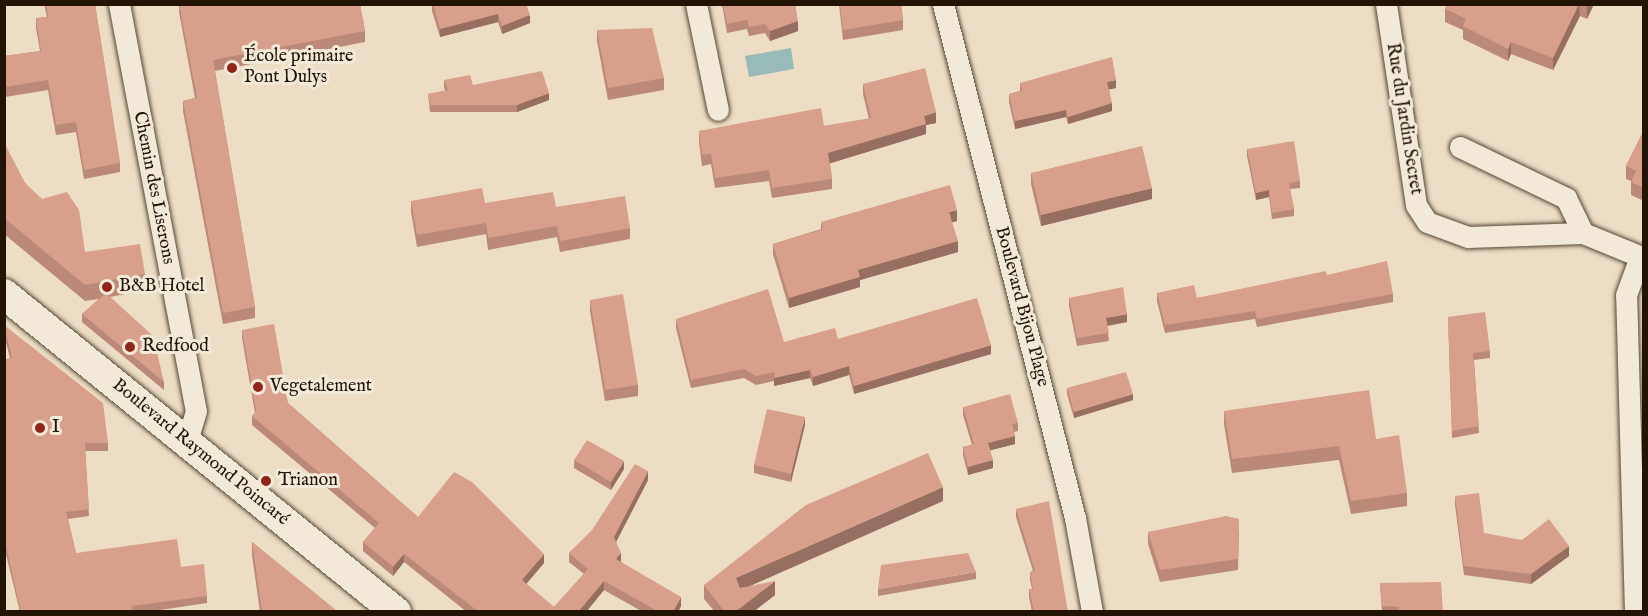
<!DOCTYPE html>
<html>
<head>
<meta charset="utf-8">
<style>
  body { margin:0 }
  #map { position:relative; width:1648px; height:616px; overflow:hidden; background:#edddc4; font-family:"IM FELL English",serif }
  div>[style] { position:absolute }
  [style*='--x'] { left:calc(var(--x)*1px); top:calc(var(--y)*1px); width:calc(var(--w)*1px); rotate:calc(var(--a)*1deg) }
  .water>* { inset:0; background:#99bbb7 }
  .roads { filter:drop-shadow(0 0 2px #554635) drop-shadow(0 0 2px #554635) }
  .street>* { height:21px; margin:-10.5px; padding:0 10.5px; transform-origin:10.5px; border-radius:10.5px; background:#f3e9d9 }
  .secondary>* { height:30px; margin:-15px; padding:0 15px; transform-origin:15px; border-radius:15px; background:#f3e9d9 }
  .wall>* { inset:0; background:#ba8978 }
  .shaded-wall>* { inset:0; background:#976f61 }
  .building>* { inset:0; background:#d89f8b }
  .dots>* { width:16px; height:16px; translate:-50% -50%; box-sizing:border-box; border:3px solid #f3e9d9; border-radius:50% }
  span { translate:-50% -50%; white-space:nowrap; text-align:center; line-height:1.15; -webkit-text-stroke:6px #f3e9d9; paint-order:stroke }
  .poi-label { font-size:18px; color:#221305 }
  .left { translate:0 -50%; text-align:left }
  .street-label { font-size:18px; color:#221305 }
  .frame { position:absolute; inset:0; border:6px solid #221305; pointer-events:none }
</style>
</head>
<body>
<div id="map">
  <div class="water">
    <i style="clip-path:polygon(791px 48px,794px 69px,749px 77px,745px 56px)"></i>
  </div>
  <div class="roads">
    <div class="street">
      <i style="--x:119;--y:4;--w:414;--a:79.3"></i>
      <i style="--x:196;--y:411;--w:31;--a:107"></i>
      <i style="--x:696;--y:4;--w:108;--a:78.3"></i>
      <i style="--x:943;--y:4;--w:531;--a:75.6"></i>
      <i style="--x:1075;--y:518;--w:96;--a:79.7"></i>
      <i style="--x:1386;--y:4;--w:203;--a:81.5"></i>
      <i style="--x:1416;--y:205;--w:20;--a:57"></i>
      <i style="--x:1427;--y:222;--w:44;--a:20.1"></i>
      <i style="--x:1468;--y:237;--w:115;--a:-2"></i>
      <i style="--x:1583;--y:233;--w:66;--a:22.3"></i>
      <i style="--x:1460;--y:147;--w:118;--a:25.7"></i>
      <i style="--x:1566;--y:198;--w:39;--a:64"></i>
      <i style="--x:1635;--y:612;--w:317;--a:-91.6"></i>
      <i style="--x:1626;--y:295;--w:40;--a:-69.8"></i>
    </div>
    <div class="secondary">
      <i style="--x:4;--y:294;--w:505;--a:39.05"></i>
    </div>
  </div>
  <div class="wall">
    <i style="clip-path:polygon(44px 4px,95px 4px,120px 163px,120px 172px,84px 179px,76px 132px,56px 135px,48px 90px,5px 97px,5px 104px,4px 56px,40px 51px,36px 28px,36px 18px,47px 17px)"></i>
    <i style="clip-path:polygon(179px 4px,360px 4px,365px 31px,365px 42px,215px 71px,255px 307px,255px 318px,223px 324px,183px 111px,183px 101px,195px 98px,179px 12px)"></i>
    <i style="clip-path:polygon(432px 4px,526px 4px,530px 23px,502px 34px,498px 22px,440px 37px,432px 11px)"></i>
    <i style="clip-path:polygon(722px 4px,795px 4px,798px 31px,770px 41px,765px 33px,749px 36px,747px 29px,727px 33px)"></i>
    <i style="clip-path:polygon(839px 4px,901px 4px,903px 20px,903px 30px,843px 40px)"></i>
    <i style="clip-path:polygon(1447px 4px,1594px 4px,1587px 19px,1580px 16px,1553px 70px,1511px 54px,1508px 61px,1463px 39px,1463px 30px,1445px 22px,1445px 9px)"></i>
    <i style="clip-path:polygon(597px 30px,664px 78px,664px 90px,608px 100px,597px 41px)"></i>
    <i style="clip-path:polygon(444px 80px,473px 85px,549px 100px,517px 112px,430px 112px,428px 94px,445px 91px,444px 87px)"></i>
    <i style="clip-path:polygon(1020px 83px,1116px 88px,1109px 89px,1112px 111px,1068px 124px,1066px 117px,1015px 129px,1009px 102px,1009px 94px,1020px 91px)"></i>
    <i style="clip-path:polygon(863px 84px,936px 123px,926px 125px,926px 134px,830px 163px,832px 179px,832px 189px,772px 198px,769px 181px,715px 188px,711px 164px,702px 166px,699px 142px,699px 131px,824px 126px,869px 119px,863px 94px)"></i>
    <i style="clip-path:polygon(1644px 130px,1644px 201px,1631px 195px,1631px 181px,1626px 179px,1626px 166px)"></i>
    <i style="clip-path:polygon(4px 143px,25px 183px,85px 252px,145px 274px,145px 290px,110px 297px,164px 382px,164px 390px,82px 322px,82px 314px,99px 299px,85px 301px,4px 234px)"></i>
    <i style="clip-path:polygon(1247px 149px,1300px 181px,1300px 188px,1290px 189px,1294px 209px,1294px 216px,1272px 219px,1269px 197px,1256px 200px,1247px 156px)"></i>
    <i style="clip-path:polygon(1031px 173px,1152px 199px,1041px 226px,1031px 184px)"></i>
    <i style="clip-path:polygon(411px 201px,485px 203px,556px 207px,630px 228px,630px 239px,560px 252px,557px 237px,488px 250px,486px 234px,417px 247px,411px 212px)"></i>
    <i style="clip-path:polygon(957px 221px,952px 222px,958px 252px,860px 280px,860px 287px,789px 308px,773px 254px,773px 244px,821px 229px,821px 222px)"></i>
    <i style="clip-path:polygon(1327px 275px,1393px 294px,1393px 302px,1257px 327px,1255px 319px,1165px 333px,1157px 301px,1157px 293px,1197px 298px)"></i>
    <i style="clip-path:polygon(1069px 298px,1127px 322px,1107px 326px,1109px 341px,1077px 346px,1069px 306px)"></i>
    <i style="clip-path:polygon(590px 300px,638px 385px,638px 396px,605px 401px,590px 311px)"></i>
    <i style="clip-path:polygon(1448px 317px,1490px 351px,1490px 358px,1474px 360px,1479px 433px,1452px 438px)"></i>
    <i style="clip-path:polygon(676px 319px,784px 342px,838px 339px,991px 354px,854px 394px,849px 375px,813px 386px,810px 378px,774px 386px,774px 381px,756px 385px,744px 378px,691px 388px,676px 328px)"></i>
    <i style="clip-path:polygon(4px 325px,108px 443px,108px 451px,85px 451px,89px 516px,68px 519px,76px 553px,181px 567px,207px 596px,207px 603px,147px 612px,20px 612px,4px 546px,4px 360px,10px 358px,4px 335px)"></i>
    <i style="clip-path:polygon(242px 330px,288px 403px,418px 517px,544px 563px,526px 584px,554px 607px,584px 574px,569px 562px,569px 553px,648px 480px,616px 542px,621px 562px,681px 606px,678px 612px,643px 612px,604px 590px,586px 612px,467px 612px,404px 562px,393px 576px,363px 551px,363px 542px,375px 528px,252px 425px,252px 416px,255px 413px,242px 338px)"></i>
    <i style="clip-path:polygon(1067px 388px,1133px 400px,1074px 418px,1067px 394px)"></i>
    <i style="clip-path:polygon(963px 407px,1018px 423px,1018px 431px,1014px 432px,1015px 444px,990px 450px,993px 468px,968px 475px,963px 455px,963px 447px,972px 445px,963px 415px)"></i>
    <i style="clip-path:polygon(1224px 411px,1376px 439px,1407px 493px,1407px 506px,1351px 514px,1339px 460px,1232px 473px,1224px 424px)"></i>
    <i style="clip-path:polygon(805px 425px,791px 482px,754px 473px,754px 465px)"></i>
    <i style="clip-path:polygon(574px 460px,624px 469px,611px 490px,574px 468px)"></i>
    <i style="clip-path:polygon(1455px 496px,1484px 533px,1569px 556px,1531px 584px,1464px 575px,1455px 505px)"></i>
    <i style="clip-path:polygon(943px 501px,750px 586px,775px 595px,753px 612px,715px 612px,704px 599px,704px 585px)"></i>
    <i style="clip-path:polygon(1016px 509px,1068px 612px,1032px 612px,1029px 597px,1029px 589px,1032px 589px,1030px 580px,1030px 572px,1033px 571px,1016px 517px)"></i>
    <i style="clip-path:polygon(1239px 530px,1238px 570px,1160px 582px,1148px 544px,1148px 532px)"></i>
    <i style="clip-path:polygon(252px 542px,338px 612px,260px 612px,252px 555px)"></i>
    <i style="clip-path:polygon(976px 572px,976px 579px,878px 596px,878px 589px)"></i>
    <i style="clip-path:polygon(1380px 583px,1443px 612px,1382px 612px)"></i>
  </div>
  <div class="shaded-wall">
    <i style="clip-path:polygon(1579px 4px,1580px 16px,1553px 70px,1553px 58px)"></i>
    <i style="clip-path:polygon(1588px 4px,1594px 4px,1587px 19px,1587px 7px)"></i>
    <i style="clip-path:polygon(498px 14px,498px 22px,440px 37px,440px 29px)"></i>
    <i style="clip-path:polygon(530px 15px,530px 23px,502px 34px,502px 26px)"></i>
    <i style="clip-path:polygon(798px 21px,798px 31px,770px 41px,770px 31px)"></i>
    <i style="clip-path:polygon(1511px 42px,1511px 54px,1508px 61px,1508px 49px)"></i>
    <i style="clip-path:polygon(1116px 80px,1116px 88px,1107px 90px,1107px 82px)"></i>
    <i style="clip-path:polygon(549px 93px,549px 100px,517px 112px,517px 105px)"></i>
    <i style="clip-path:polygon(1112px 103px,1112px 111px,1068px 124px,1068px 117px)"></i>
    <i style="clip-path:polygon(1066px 110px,1066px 117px,1015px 129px,1015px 121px)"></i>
    <i style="clip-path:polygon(936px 112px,936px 123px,926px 125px,926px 134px,828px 164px,828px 153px,924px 116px)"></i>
    <i style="clip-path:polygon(1152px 188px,1152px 199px,1041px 226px,1041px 215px)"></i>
    <i style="clip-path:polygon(1269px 190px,1269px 197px,1256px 200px,1256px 193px)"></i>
    <i style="clip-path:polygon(957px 210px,957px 221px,949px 223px,949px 212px)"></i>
    <i style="clip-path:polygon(958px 241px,958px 252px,860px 280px,860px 287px,789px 308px,789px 298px,858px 270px)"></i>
    <i style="clip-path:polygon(1127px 314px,1127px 322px,1106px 326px,1106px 318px)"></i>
    <i style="clip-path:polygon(991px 345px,991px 354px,854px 394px,854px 386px)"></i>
    <i style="clip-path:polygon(849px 366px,849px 375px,813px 386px,813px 377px)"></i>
    <i style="clip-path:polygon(810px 370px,810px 378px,774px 386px,774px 378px)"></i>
    <i style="clip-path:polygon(1133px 394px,1133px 400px,1074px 418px,1074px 412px)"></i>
    <i style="clip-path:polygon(805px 417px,805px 425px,791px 482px,791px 474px)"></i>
    <i style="clip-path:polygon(1015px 436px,1015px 444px,988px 451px,988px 443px)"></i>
    <i style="clip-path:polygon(993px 460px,993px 468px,968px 475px,968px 467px)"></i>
    <i style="clip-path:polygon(624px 461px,624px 469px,611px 490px,611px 482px)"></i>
    <i style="clip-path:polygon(648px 471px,648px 480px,614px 546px,614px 537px)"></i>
    <i style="clip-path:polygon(943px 487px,943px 501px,736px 592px,736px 578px)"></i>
    <i style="clip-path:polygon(1569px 546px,1569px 556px,1531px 584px,1531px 574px)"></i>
    <i style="clip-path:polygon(621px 553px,621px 562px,616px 559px)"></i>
    <i style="clip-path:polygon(404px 554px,404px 562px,393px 576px,393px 567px)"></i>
    <i style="clip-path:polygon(544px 554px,544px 563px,522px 589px,522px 580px)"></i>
    <i style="clip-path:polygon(604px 581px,604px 590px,586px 612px,578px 612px)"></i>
    <i style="clip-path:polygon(775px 581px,775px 595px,753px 612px,735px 612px)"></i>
    <i style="clip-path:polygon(681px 597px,681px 606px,678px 612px,673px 612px)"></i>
  </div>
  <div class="building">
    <i style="clip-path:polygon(46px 4px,95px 4px,120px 163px,84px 170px,76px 122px,56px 125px,48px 80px,4px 87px,4px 56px,41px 51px,36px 18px,48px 17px)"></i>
    <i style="clip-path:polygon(179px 4px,360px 4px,365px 31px,213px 60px,255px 307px,223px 313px,183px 101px,197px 98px)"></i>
    <i style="clip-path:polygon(433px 4px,526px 4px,530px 15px,502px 26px,498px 14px,440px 29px)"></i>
    <i style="clip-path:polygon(723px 4px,795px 4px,798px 21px,770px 31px,765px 24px,749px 27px,747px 20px,727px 24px)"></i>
    <i style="clip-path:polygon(840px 4px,901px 4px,903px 20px,843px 30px)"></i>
    <i style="clip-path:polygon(1447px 4px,1579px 4px,1553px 58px,1511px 42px,1508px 49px,1463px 26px,1466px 19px,1445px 9px)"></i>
    <i style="clip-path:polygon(652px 28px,664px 78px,608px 88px,597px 30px)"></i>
    <i style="clip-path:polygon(1112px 57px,1116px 80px,1107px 82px,1112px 103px,1068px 117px,1066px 110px,1015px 121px,1009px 94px,1022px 91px,1020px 83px)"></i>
    <i style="clip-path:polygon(925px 68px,936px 112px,924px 116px,926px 124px,828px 153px,832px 179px,772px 188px,769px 170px,715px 178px,711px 154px,702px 155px,699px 131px,821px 108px,824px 126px,871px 118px,863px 84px)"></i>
    <i style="clip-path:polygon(542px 71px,549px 93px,517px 105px,430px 105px,428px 94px,448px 90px,444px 80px,470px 75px,473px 85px)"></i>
    <i style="clip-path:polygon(1644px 130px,1644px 188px,1631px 182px,1636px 171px,1626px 166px)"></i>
    <i style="clip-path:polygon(1294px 141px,1300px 181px,1289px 183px,1294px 209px,1272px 213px,1269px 190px,1256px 193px,1247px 149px)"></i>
    <i style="clip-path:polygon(4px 143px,25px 183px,42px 199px,67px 192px,79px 210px,85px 252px,140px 244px,145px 274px,85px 285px,4px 218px)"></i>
    <i style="clip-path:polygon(1142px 146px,1152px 188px,1041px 215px,1031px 173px)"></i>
    <i style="clip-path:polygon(950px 185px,957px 210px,949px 212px,958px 241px,858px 270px,860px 277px,789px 298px,773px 244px,823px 229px,821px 222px)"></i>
    <i style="clip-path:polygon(482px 188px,485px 203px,553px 192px,556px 207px,625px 196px,630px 228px,560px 241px,557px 226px,488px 238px,486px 223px,417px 235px,411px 201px)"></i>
    <i style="clip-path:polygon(1387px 261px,1393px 294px,1257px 319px,1255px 311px,1165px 325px,1157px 293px,1194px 285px,1197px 298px,1326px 271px,1327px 275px)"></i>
    <i style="clip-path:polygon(1123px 287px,1127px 314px,1106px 318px,1109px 333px,1077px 338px,1069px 298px)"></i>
    <i style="clip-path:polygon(768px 289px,784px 342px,835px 328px,838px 339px,977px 298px,991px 345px,854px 386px,849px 366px,813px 377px,810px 370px,774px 378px,775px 372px,756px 376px,744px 369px,691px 380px,676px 319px)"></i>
    <i style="clip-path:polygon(106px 293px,153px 336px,164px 382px,82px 314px)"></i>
    <i style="clip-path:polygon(623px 294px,638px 385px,605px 390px,590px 300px)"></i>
    <i style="clip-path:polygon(1485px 312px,1490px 351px,1473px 353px,1479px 426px,1452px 431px,1448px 317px)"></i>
    <i style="clip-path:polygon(274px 324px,288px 403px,418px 517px,454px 472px,472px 482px,544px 554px,522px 580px,554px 607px,588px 569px,569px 553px,592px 530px,635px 464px,648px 471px,614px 537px,621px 553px,616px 559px,681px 597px,673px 612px,659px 612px,604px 581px,578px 612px,479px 612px,404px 554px,393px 567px,363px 542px,379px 523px,252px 416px,256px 411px,242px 330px)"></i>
    <i style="clip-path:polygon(4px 325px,103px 403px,108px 443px,85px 443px,89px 509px,66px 512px,76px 553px,177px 539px,181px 567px,204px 564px,207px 596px,132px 606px,132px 612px,21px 612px,4px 538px,4px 360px,12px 358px)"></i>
    <i style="clip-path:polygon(1126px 372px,1133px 394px,1074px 412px,1067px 388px)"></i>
    <i style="clip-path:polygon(1369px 390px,1376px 439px,1399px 435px,1407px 493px,1351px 501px,1339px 446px,1232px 459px,1224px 411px)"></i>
    <i style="clip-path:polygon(1010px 394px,1018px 423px,1012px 424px,1015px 436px,988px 443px,993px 460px,968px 467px,963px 447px,974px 444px,963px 407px)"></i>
    <i style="clip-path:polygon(767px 409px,805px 417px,791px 474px,754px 465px)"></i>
    <i style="clip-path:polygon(587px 440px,624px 461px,611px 482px,574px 460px)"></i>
    <i style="clip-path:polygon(928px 453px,943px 487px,736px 578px,740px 588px,775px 581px,735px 612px,725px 612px,704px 585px,806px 505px)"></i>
    <i style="clip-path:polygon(1479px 493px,1484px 533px,1522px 540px,1549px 519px,1569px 546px,1531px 574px,1464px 566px,1455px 496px)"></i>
    <i style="clip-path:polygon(1049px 501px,1068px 612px,1034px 612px,1029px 589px,1033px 589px,1030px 572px,1035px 571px,1016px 509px)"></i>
    <i style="clip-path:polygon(1226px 516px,1239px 519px,1238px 559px,1160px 570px,1148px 532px)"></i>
    <i style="clip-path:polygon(252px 542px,338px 612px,262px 612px)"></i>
    <i style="clip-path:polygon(968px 553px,976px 572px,878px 589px,881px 565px)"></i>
    <i style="clip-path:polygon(1441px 582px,1443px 612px,1399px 612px,1399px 607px,1382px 606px,1380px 583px)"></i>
  </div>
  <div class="dots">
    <i style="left:232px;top:68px;background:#8f2418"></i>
    <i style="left:107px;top:287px;background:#8f2418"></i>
    <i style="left:130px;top:347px;background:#8f2418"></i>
    <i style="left:258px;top:387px;background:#8f2418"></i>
    <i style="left:40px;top:428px;background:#8f2418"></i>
    <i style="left:266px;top:481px;background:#8f2418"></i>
  </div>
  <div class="poi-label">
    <span class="left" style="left:244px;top:68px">École primaire<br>Pont Dulys</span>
    <span class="left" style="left:119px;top:287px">B&amp;B Hotel</span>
    <span class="left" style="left:142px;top:347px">Redfood</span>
    <span class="left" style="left:270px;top:387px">Vegetalement</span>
    <span class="left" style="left:52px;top:428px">I</span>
    <span class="left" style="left:278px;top:481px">Trianon</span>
  </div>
  <div class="street-label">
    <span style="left:1403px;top:119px;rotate:81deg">Rue du Jardin Secret</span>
    <span style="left:153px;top:188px;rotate:79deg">Chemin des Liserons</span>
    <span style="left:1021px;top:307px;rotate:75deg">Boulevard Bijou Plage</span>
    <span style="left:200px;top:453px;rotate:39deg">Boulevard Raymond Poincaré</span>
  </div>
  <div class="frame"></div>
</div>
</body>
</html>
